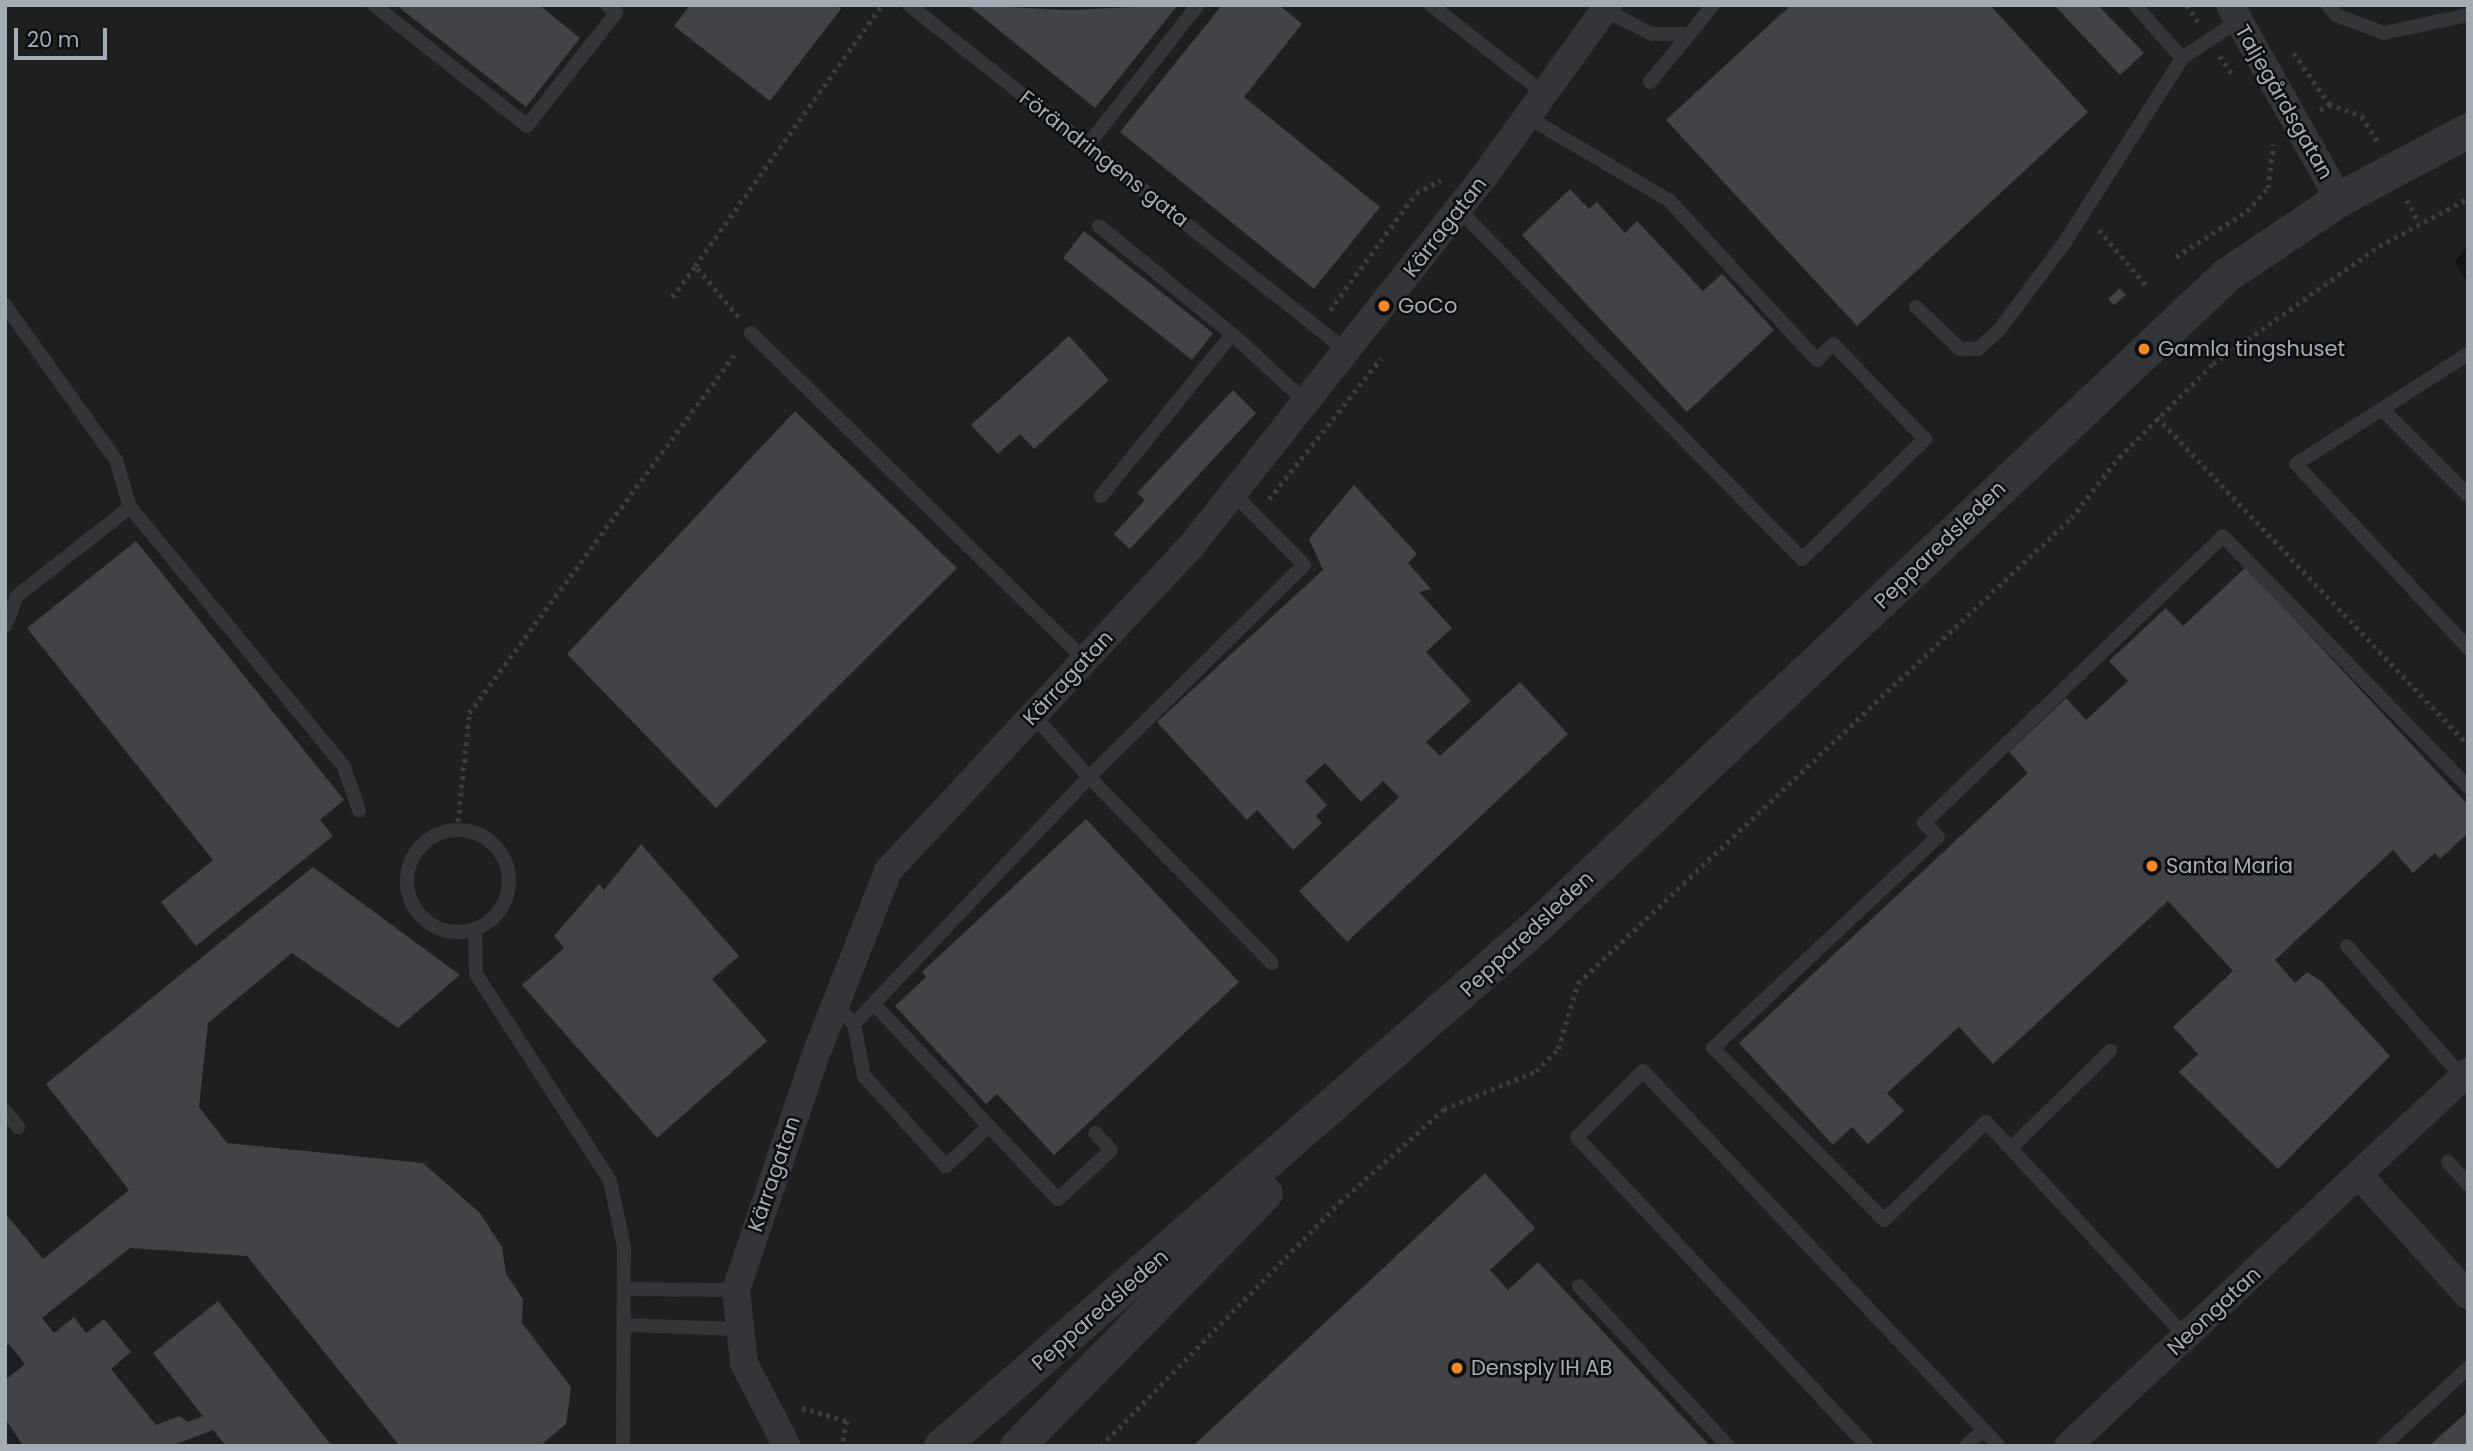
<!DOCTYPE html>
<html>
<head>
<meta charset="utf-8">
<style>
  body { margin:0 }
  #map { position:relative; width:2473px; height:1451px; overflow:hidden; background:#121314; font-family:Poppins,sans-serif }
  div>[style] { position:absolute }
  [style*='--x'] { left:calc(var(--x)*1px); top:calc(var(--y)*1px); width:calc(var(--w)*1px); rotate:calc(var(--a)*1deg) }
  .built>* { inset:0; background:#1e1f21 }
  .building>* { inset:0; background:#414347 }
  .path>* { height:4.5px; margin-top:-2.25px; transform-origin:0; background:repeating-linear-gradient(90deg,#393d40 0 3.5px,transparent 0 8.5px) }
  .service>* { height:14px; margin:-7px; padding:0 7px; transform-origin:7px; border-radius:7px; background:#333539 }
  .service>.ring { margin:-7px; padding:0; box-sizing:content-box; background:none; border:14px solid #333539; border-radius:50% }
  .minor>* { height:28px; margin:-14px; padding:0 14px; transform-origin:14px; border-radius:14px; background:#333539 }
  .tertiary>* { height:35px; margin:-17.5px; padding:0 17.5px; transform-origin:17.5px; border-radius:17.5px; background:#333539 }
  .dots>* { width:19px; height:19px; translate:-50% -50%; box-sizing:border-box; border:4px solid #0d0e0f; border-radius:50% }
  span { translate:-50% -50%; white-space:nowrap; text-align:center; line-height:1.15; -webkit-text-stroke:5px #0d0e0f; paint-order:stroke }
  .street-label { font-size:21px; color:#a4acb5 }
  .poi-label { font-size:21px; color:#a4acb5 }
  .left { translate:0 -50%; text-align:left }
  .frame { position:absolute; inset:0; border:7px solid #a4acb5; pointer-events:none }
  .scale { position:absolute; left:14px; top:28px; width:93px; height:32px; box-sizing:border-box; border:4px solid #a4acb5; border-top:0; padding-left:9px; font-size:21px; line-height:24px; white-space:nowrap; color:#a4acb5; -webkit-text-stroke:5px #0d0e0f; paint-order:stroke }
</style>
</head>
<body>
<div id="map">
  <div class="built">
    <i style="clip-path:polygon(5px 5px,2468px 5px,2468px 245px,2455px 262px,2468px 283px,2468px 1446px,5px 1446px)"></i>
  </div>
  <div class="building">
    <i style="clip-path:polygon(396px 5px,539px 5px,580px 38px,526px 107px)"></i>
    <i style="clip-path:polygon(690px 5px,837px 5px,841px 9px,770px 101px,674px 26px)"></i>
    <i style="clip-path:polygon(968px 5px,1069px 10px,1178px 5px,1095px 108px)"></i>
    <i style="clip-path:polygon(1222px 5px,1279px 5px,1302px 24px,1244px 97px,1380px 207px,1314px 289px,1120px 132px)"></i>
    <i style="clip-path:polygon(1791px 5px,1990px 5px,2088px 112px,1857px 326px,1666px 120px)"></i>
    <i style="clip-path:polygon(2054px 5px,2098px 5px,2144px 53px,2120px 75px)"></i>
    <i style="clip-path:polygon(1570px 189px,1589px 209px,1597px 202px,1625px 233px,1637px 221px,1703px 291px,1722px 274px,1774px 330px,1687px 412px,1522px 235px)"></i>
    <i style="clip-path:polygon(1084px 231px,1213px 333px,1192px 360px,1063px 258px)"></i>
    <i style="clip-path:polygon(2120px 288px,2126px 295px,2114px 305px,2108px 299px)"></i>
    <i style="clip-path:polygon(1069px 336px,1109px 380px,1034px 449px,1020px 434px,998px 454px,971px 425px)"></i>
    <i style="clip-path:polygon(1233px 390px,1256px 413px,1130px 549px,1114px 534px,1145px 500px,1137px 493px)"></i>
    <i style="clip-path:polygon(795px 411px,957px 568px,716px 808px,567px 654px)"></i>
    <i style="clip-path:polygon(1354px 485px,1417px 554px,1408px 563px,1431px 589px,1419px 592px,1452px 628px,1426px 652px,1471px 701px,1426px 742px,1440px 756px,1520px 682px,1568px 734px,1347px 942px,1299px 891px,1399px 797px,1383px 781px,1361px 802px,1325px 763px,1305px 781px,1327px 805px,1316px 816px,1322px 823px,1293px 850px,1257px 810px,1247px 820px,1157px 722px,1323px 570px,1309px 539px)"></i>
    <i style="clip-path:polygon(136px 541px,344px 800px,320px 820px,333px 836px,196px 946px,161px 902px,213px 860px,27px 628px)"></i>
    <i style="clip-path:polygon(2246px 567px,2468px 805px,2468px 833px,2440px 859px,2435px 853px,2413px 873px,2393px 850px,2275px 960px,2295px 983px,2307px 972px,2321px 981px,2390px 1056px,2278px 1169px,2179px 1072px,2198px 1054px,2173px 1027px,2233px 971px,2168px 901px,1993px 1064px,1959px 1027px,1887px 1093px,1904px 1111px,1868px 1144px,1852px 1127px,1833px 1145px,1739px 1043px,2028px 773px,2009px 752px,2066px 698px,2086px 720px,2128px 681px,2109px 661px,2166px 608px,2183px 626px)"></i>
    <i style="clip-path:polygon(1086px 819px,1239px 982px,1054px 1155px,997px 1094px,986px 1104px,895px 1006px,926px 977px,922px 972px)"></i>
    <i style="clip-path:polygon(641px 844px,739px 956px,712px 979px,767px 1041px,657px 1138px,522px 985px,564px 948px,554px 936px,599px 884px,604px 890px)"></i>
    <i style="clip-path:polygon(313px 867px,460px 975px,398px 1028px,292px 953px,208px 1023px,199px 1107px,227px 1143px,423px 1163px,480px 1213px,502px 1247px,506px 1274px,523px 1299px,522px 1323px,571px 1387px,566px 1424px,540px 1446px,399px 1445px,247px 1256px,130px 1248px,42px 1318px,54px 1333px,74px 1317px,86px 1333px,104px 1319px,131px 1352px,111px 1369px,156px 1425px,179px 1416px,188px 1422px,203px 1416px,153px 1353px,218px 1301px,332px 1446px,226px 1446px,213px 1430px,171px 1446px,23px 1446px,5px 1418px,5px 1380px,25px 1364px,9px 1344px,5px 1347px,5px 1213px,43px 1259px,129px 1190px,46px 1084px)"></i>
    <i style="clip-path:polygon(1485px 1173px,1535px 1228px,1490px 1270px,1508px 1290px,1538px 1262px,1710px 1446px,1193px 1446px)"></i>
    <i style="clip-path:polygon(2468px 1411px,2468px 1446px,2429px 1446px)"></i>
  </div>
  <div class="path">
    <i style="--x:2187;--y:5;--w:20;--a:57"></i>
    <i style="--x:2294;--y:53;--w:62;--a:55.5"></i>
    <i style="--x:2220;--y:56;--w:23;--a:56"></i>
    <i style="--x:2320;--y:110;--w:11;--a:-34"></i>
    <i style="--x:2329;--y:104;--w:35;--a:20"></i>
    <i style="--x:2362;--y:116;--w:31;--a:59"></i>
    <i style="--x:2407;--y:200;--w:26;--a:62"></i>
    <i style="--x:2099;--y:230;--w:72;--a:49.5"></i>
    <i style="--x:2176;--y:257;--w:85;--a:-32.9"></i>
    <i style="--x:2247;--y:211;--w:31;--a:-48"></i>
    <i style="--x:2268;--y:188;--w:44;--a:-83.5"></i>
    <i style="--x:672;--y:297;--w:38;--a:-53"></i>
    <i style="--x:1330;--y:310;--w:145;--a:-53.7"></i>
    <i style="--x:1416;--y:193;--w:28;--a:-27"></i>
    <i style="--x:738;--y:317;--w:67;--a:-130.1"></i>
    <i style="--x:695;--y:266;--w:321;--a:-54.4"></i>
    <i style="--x:2157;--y:417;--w:452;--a:46.5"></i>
    <i style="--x:1269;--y:499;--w:180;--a:-51.5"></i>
    <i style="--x:457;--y:830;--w:118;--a:-84.1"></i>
    <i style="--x:469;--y:713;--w:450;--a:-53.5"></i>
    <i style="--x:802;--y:1408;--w:47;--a:16.1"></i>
    <i style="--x:847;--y:1421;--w:25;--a:101"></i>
    <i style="--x:1101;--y:1446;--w:342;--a:-45.6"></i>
    <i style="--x:1340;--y:1202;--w:140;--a:-41.8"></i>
    <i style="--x:1444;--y:1109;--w:100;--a:-22.4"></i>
    <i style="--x:1536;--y:1071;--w:31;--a:-45"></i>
    <i style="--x:1558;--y:1049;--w:69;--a:-73.1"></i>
    <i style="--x:1578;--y:983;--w:678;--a:-43.33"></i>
    <i style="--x:2071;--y:518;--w:78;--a:-51.8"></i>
    <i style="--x:2119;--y:457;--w:132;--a:-44.7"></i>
    <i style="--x:2213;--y:364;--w:204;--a:-35.4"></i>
    <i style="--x:2379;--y:246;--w:101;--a:-28.3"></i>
  </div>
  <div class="service">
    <i style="--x:374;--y:5;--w:195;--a:38.3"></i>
    <i style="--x:527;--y:126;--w:144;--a:-51.8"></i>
    <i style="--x:616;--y:13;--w:12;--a:-138"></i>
    <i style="--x:909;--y:5;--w:558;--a:38.31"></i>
    <i style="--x:1431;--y:5;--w:145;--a:38"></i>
    <i style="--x:2135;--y:5;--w:71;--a:48.4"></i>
    <i style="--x:2328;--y:5;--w:13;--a:51"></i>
    <i style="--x:2336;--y:15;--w:51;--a:20.6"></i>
    <i style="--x:2384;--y:33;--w:86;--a:-12.1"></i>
    <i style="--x:1605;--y:10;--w:53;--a:27.1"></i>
    <i style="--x:1652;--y:34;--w:36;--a:0"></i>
    <i style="--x:1650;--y:82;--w:99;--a:-50.7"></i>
    <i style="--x:1087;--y:146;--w:179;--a:-51.8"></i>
    <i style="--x:1458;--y:209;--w:491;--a:45.5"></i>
    <i style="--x:1802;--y:559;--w:172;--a:-44.3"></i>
    <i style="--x:1925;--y:439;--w:132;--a:-134.1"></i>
    <i style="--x:1833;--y:344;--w:23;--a:135"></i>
    <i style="--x:1817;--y:360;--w:217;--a:-132.8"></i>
    <i style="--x:1670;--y:201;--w:164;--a:-149.5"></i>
    <i style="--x:1099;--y:226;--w:171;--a:39.1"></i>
    <i style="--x:5;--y:305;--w:191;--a:54.4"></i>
    <i style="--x:116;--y:460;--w:49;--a:73.4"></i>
    <i style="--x:130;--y:507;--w:337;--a:50.5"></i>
    <i style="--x:344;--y:767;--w:46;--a:70.8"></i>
    <i style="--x:1916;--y:307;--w:61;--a:43.7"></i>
    <i style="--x:1960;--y:349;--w:18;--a:0"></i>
    <i style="--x:1978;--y:349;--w:30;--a:-42"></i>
    <i style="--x:2000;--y:329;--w:109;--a:-53.2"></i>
    <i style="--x:2065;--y:242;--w:218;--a:-57.5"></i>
    <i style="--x:2182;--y:58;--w:67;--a:-33.5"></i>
    <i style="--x:751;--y:333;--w:467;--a:44.4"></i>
    <i style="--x:2468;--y:354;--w:204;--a:147.4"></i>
    <i style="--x:2296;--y:464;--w:252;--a:46.9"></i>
    <i style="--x:2382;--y:409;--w:122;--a:45"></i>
    <i style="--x:1234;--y:494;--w:100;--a:45.4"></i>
    <i style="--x:1304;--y:565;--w:302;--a:135.4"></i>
    <i style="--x:1089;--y:777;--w:261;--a:45.5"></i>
    <i style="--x:1101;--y:496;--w:208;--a:-51"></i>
    <i style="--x:1232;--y:334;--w:102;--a:42.6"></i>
    <i style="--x:5;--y:626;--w:32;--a:-68"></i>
    <i style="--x:17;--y:596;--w:144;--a:-38.2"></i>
    <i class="ring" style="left:407px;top:830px;width:88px;height:88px"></i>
    <i style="--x:475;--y:930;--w:44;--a:88.7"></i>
    <i style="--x:476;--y:974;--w:246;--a:57"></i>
    <i style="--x:610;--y:1180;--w:68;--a:78.2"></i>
    <i style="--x:624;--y:1247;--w:199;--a:90.3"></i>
    <i style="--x:2347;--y:946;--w:174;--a:48.7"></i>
    <i style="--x:835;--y:1004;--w:28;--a:46"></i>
    <i style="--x:854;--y:1024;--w:341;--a:-46.4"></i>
    <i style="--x:1089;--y:777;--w:82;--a:-132"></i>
    <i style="--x:874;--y:1004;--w:268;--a:46.7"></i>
    <i style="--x:1058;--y:1199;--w:72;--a:-42.8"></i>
    <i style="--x:1111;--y:1150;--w:23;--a:-133"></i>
    <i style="--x:854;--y:1024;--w:53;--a:79.1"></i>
    <i style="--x:864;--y:1076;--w:122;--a:47.7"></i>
    <i style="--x:946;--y:1166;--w:59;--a:-42.9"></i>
    <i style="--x:5;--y:1111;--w:21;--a:51"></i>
    <i style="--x:2011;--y:1148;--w:139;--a:-44.4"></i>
    <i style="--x:2448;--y:1162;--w:30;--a:48"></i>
    <i style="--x:1579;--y:1286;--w:219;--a:47"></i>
    <i style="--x:624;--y:1289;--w:112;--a:0.5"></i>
    <i style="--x:624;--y:1325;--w:113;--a:2"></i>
    <i style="--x:2186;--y:1337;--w:294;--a:-132.9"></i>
    <i style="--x:1986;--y:1122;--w:141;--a:136.1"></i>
    <i style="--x:1884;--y:1220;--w:243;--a:-134.8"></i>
    <i style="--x:1713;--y:1048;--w:308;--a:-43.2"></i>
    <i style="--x:1938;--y:837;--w:20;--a:-135"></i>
    <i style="--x:1924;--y:823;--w:414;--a:-43.8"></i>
    <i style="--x:2223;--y:536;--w:351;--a:45.7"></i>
    <i style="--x:1867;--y:1446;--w:424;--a:-133.2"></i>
    <i style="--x:1577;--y:1137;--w:93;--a:-45"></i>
    <i style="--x:1643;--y:1071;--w:517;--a:46.49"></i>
    <i style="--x:1966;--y:1446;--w:24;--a:-42"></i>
    <i style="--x:2383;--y:1446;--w:115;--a:-42.5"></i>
  </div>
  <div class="minor">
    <i style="--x:2230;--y:5;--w:223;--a:60.7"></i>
    <i style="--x:2359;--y:1175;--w:162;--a:47.8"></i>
    <i style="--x:787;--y:1446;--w:93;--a:-117.4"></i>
    <i style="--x:744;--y:1363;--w:73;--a:-96.3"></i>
    <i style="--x:736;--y:1290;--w:249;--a:-71.3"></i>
    <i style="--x:816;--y:1054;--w:197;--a:-68.5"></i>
    <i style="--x:888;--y:871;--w:446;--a:-47"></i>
    <i style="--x:1192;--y:545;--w:472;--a:-51.6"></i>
    <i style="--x:1485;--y:175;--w:210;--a:-54.1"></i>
    <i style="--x:2068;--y:1446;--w:548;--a:-43.08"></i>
  </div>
  <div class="tertiary">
    <i style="--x:941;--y:1446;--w:790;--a:-41.15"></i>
    <i style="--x:1536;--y:926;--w:949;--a:-43.33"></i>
    <i style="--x:2226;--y:275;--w:136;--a:-33.9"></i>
    <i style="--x:2339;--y:199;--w:146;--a:-28.1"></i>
    <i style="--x:1017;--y:1446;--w:354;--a:-45.6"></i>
  </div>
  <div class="dots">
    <i style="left:1384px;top:306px;background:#f4892a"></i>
    <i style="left:2144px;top:349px;background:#f4892a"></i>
    <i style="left:2152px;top:866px;background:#f4892a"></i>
    <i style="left:1457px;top:1368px;background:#f4892a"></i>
  </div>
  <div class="street-label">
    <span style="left:2284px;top:102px;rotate:60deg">Taljegårdsgatan</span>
    <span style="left:1104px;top:159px;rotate:38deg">Förändringens gata</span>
    <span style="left:1445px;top:227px;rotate:-52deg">Kärragatan</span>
    <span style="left:1940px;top:545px;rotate:-44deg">Pepparedsleden</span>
    <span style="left:1068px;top:678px;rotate:-47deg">Kärragatan</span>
    <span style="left:1527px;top:934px;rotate:-43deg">Pepparedsleden</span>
    <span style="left:774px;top:1174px;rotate:-71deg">Kärragatan</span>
    <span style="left:1100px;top:1310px;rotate:-41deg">Pepparedsleden</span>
    <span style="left:2214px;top:1311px;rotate:-43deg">Neongatan</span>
  </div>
  <div class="poi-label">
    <span class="left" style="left:1398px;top:306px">GoCo</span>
    <span class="left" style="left:2158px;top:349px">Gamla tingshuset</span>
    <span class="left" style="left:2166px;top:866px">Santa Maria</span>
    <span class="left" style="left:1471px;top:1368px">Densply IH AB</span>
  </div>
  <div class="frame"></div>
  <div class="scale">20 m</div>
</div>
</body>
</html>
